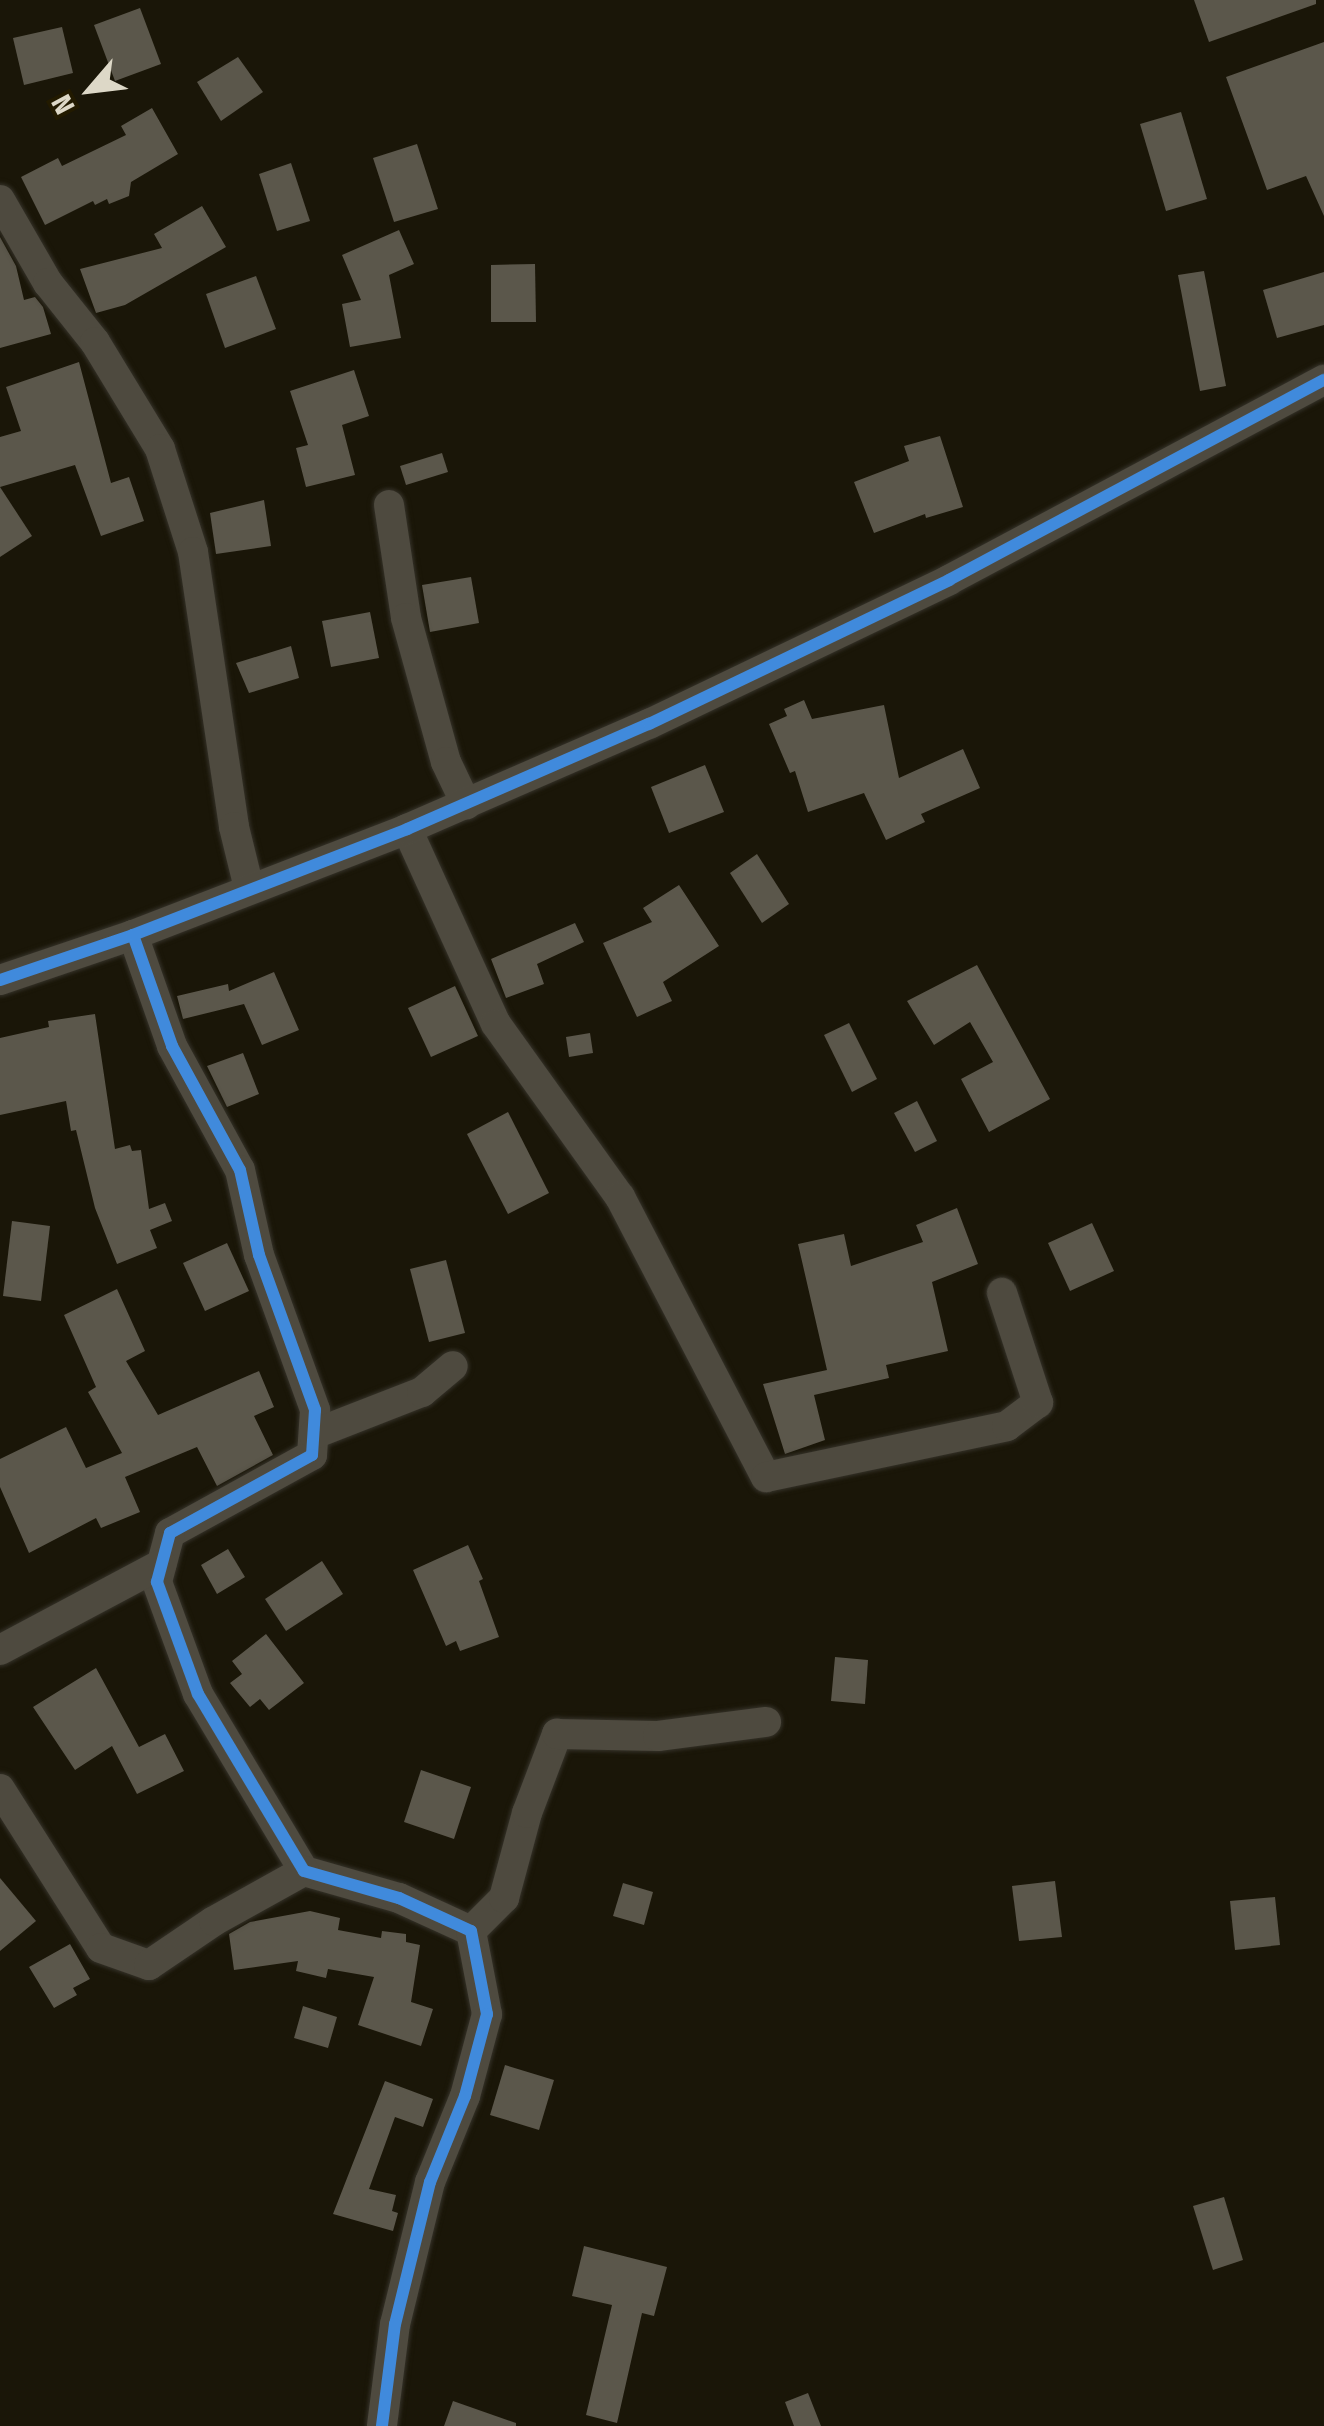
<!DOCTYPE html>
<html>
<head>
<meta charset="utf-8">
<style>
  body { margin:0 }
  #map { position:relative; width:1324px; height:2426px; overflow:hidden; background:#1a1608; font-family:"Fira Sans Condensed",sans-serif }
  div>[style] { position:absolute }
  [style*='--x'] { left:calc(var(--x)*1px); top:calc(var(--y)*1px); width:calc(var(--w)*1px); rotate:calc(var(--a)*1deg) }
  .building>* { inset:0; background:#5b574b }
  .roads { filter:drop-shadow(0 0 2px #353229) drop-shadow(0 0 2px #353229) }
  .minor>* { height:30px; margin:-15px; padding:0 15px; transform-origin:15px; border-radius:15px; background:#4e4a3f }
  .cycleway>* { height:12px; margin:-6px; padding:0 6px; transform-origin:6px; border-radius:6px; background:#408adc }
  span { translate:-50% -50%; white-space:nowrap; text-align:center; line-height:1.15; -webkit-text-stroke:10px #221a00; paint-order:stroke }
  .north { position:absolute; left:40px; top:40px; width:100px; height:100px; -webkit-text-stroke:8px #221a00; paint-order:stroke; rotate:242deg; font-size:28px; font-weight:700; line-height:40px; text-align:center; color:#ddd8c7 }
  .north::after { content:''; display:block; margin:auto; width:35px; height:45px; background:#ddd8c7; clip-path:polygon(50% 0,100% 100%,50% 72%,0 100%) }
</style>
</head>
<body>
<div id="map">
  <div class="building">
    <i style="clip-path:polygon(1194px 0,1316px 0,1316px 4px,1209px 42px)"></i>
    <i style="clip-path:polygon(140px 8px,161px 64px,115px 81px,94px 25px)"></i>
    <i style="clip-path:polygon(62px 27px,73px 73px,24px 85px,13px 38px)"></i>
    <i style="clip-path:polygon(1324px 42px,1324px 216px,1306px 176px,1267px 190px,1226px 77px)"></i>
    <i style="clip-path:polygon(238px 57px,263px 92px,221px 121px,197px 82px)"></i>
    <i style="clip-path:polygon(152px 108px,178px 154px,131px 182px,129px 196px,109px 204px,107px 199px,95px 205px,93px 201px,45px 225px,21px 177px,58px 158px,62px 166px,126px 135px,121px 126px)"></i>
    <i style="clip-path:polygon(1181px 112px,1207px 199px,1166px 211px,1140px 124px)"></i>
    <i style="clip-path:polygon(417px 144px,438px 209px,394px 222px,373px 158px)"></i>
    <i style="clip-path:polygon(291px 163px,310px 221px,277px 231px,259px 174px)"></i>
    <i style="clip-path:polygon(202px 206px,226px 247px,125px 305px,96px 313px,80px 269px,162px 248px,154px 234px)"></i>
    <i style="clip-path:polygon(399px 230px,414px 264px,389px 275px,401px 338px,350px 347px,342px 304px,361px 300px,342px 255px)"></i>
    <i style="clip-path:polygon(0 237px,16px 266px,24px 300px,35px 297px,43px 307px,51px 334px,0 348px)"></i>
    <i style="clip-path:polygon(535px 264px,536px 322px,491px 322px,491px 265px)"></i>
    <i style="clip-path:polygon(1204px 271px,1226px 386px,1200px 391px,1178px 275px)"></i>
    <i style="clip-path:polygon(1324px 272px,1324px 325px,1277px 338px,1263px 290px)"></i>
    <i style="clip-path:polygon(256px 276px,276px 329px,225px 348px,206px 294px)"></i>
    <i style="clip-path:polygon(79px 362px,111px 483px,129px 477px,144px 521px,101px 536px,75px 465px,0 487px,0 437px,21px 431px,6px 387px)"></i>
    <i style="clip-path:polygon(354px 370px,369px 416px,342px 425px,355px 475px,306px 487px,296px 448px,308px 445px,290px 391px)"></i>
    <i style="clip-path:polygon(940px 436px,963px 507px,926px 518px,925px 514px,874px 533px,854px 482px,909px 461px,904px 446px)"></i>
    <i style="clip-path:polygon(442px 453px,448px 472px,406px 485px,400px 466px)"></i>
    <i style="clip-path:polygon(0 487px,32px 536px,0 557px)"></i>
    <i style="clip-path:polygon(264px 500px,271px 546px,216px 554px,210px 513px)"></i>
    <i style="clip-path:polygon(471px 577px,479px 623px,430px 632px,422px 585px)"></i>
    <i style="clip-path:polygon(370px 612px,379px 658px,331px 667px,322px 621px)"></i>
    <i style="clip-path:polygon(291px 646px,299px 678px,249px 693px,236px 663px)"></i>
    <i style="clip-path:polygon(804px 700px,812px 719px,884px 705px,899px 778px,963px 749px,980px 788px,921px 814px,925px 822px,886px 840px,864px 793px,808px 812px,795px 771px,790px 773px,769px 724px,787px 716px,784px 709px)"></i>
    <i style="clip-path:polygon(705px 765px,724px 812px,669px 833px,651px 787px)"></i>
    <i style="clip-path:polygon(757px 854px,789px 904px,762px 923px,730px 873px)"></i>
    <i style="clip-path:polygon(679px 885px,719px 946px,663px 982px,672px 1001px,637px 1017px,603px 943px,652px 922px,643px 908px)"></i>
    <i style="clip-path:polygon(575px 923px,584px 942px,537px 964px,544px 984px,506px 998px,491px 959px)"></i>
    <i style="clip-path:polygon(977px 965px,1050px 1099px,989px 1132px,961px 1079px,993px 1062px,970px 1022px,934px 1045px,907px 1001px)"></i>
    <i style="clip-path:polygon(274px 972px,299px 1030px,262px 1045px,244px 1004px,183px 1019px,177px 996px,228px 984px,229px 991px)"></i>
    <i style="clip-path:polygon(455px 986px,478px 1036px,431px 1057px,408px 1008px)"></i>
    <i style="clip-path:polygon(95px 1014px,115px 1149px,130px 1145px,132px 1151px,141px 1150px,149px 1209px,165px 1203px,172px 1221px,150px 1230px,157px 1248px,117px 1264px,95px 1208px,76px 1130px,71px 1131px,66px 1101px,0 1115px,0 1038px,49px 1027px,48px 1021px)"></i>
    <i style="clip-path:polygon(849px 1023px,877px 1079px,852px 1092px,824px 1035px)"></i>
    <i style="clip-path:polygon(590px 1033px,593px 1053px,569px 1057px,566px 1037px)"></i>
    <i style="clip-path:polygon(243px 1053px,259px 1094px,227px 1107px,207px 1066px)"></i>
    <i style="clip-path:polygon(917px 1101px,937px 1141px,915px 1152px,894px 1113px)"></i>
    <i style="clip-path:polygon(508px 1112px,549px 1193px,508px 1214px,467px 1134px)"></i>
    <i style="clip-path:polygon(957px 1208px,978px 1264px,932px 1282px,948px 1351px,886px 1365px,889px 1378px,814px 1395px,825px 1440px,785px 1454px,763px 1384px,827px 1370px,798px 1244px,844px 1234px,851px 1266px,923px 1242px,916px 1225px)"></i>
    <i style="clip-path:polygon(12px 1221px,50px 1226px,41px 1301px,3px 1296px)"></i>
    <i style="clip-path:polygon(1092px 1223px,1114px 1271px,1070px 1291px,1048px 1243px)"></i>
    <i style="clip-path:polygon(227px 1243px,249px 1291px,205px 1311px,183px 1263px)"></i>
    <i style="clip-path:polygon(446px 1260px,465px 1333px,429px 1342px,410px 1269px)"></i>
    <i style="clip-path:polygon(117px 1289px,145px 1351px,126px 1361px,158px 1415px,259px 1371px,274px 1407px,254px 1416px,273px 1455px,217px 1486px,197px 1447px,125px 1477px,140px 1512px,101px 1528px,96px 1518px,29px 1553px,0 1487px,0 1459px,66px 1427px,86px 1468px,122px 1453px,88px 1392px,96px 1387px,64px 1315px)"></i>
    <i style="clip-path:polygon(468px 1545px,483px 1579px,479px 1581px,499px 1637px,460px 1651px,456px 1641px,446px 1646px,413px 1570px)"></i>
    <i style="clip-path:polygon(228px 1549px,245px 1577px,217px 1594px,201px 1565px)"></i>
    <i style="clip-path:polygon(322px 1561px,343px 1594px,286px 1631px,265px 1599px)"></i>
    <i style="clip-path:polygon(266px 1634px,304px 1683px,269px 1710px,260px 1699px,250px 1707px,230px 1683px,242px 1674px,232px 1661px)"></i>
    <i style="clip-path:polygon(835px 1657px,868px 1660px,865px 1704px,831px 1701px)"></i>
    <i style="clip-path:polygon(96px 1668px,139px 1747px,165px 1734px,184px 1771px,137px 1794px,112px 1746px,75px 1770px,33px 1707px)"></i>
    <i style="clip-path:polygon(421px 1770px,471px 1787px,454px 1839px,404px 1822px)"></i>
    <i style="clip-path:polygon(0 1878px,36px 1921px,0 1951px)"></i>
    <i style="clip-path:polygon(1055px 1881px,1062px 1937px,1019px 1941px,1012px 1886px)"></i>
    <i style="clip-path:polygon(623px 1883px,653px 1892px,644px 1925px,613px 1916px)"></i>
    <i style="clip-path:polygon(1275px 1897px,1280px 1945px,1235px 1950px,1230px 1901px)"></i>
    <i style="clip-path:polygon(310px 1911px,340px 1918px,338px 1930px,381px 1938px,382px 1931px,406px 1934px,406px 1942px,420px 1945px,411px 2002px,433px 2009px,421px 2046px,358px 2025px,374px 1977px,328px 1969px,326px 1978px,296px 1971px,298px 1961px,234px 1970px,229px 1934px,250px 1922px)"></i>
    <i style="clip-path:polygon(70px 1944px,90px 1979px,73px 1988px,77px 1995px,54px 2008px,29px 1967px)"></i>
    <i style="clip-path:polygon(303px 2006px,337px 2017px,328px 2048px,294px 2038px)"></i>
    <i style="clip-path:polygon(505px 2065px,554px 2080px,539px 2130px,490px 2115px)"></i>
    <i style="clip-path:polygon(385px 2081px,433px 2099px,423px 2127px,395px 2117px,369px 2189px,396px 2195px,392px 2211px,398px 2213px,393px 2231px,333px 2214px)"></i>
    <i style="clip-path:polygon(1224px 2197px,1243px 2260px,1213px 2270px,1193px 2206px)"></i>
    <i style="clip-path:polygon(584px 2246px,667px 2267px,654px 2316px,642px 2313px,617px 2423px,586px 2415px,612px 2305px,572px 2296px)"></i>
    <i style="clip-path:polygon(808px 2393px,821px 2426px,794px 2426px,785px 2402px)"></i>
    <i style="clip-path:polygon(453px 2401px,516px 2423px,516px 2426px,444px 2426px)"></i>
  </div>
  <div class="roads">
    <div class="minor">
      <i style="--x:0;--y:200;--w:96;--a:60"></i>
      <i style="--x:48;--y:283;--w:75;--a:51.5"></i>
      <i style="--x:95;--y:342;--w:125;--a:58.7"></i>
      <i style="--x:160;--y:449;--w:108;--a:72.2"></i>
      <i style="--x:193;--y:552;--w:278;--a:81.5"></i>
      <i style="--x:234;--y:827;--w:63;--a:76.2"></i>
      <i style="--x:389;--y:505;--w:114;--a:81.4"></i>
      <i style="--x:406;--y:618;--w:149;--a:74.5"></i>
      <i style="--x:446;--y:762;--w:47;--a:64.5"></i>
      <i style="--x:407;--y:829;--w:214;--a:65.5"></i>
      <i style="--x:496;--y:1024;--w:213;--a:54.4"></i>
      <i style="--x:620;--y:1197;--w:316;--a:62.5"></i>
      <i style="--x:766;--y:1477;--w:246;--a:-11.9"></i>
      <i style="--x:1007;--y:1426;--w:39;--a:-37"></i>
      <i style="--x:1038;--y:1403;--w:116;--a:-108.1"></i>
      <i style="--x:133;--y:935;--w:118;--a:70.6"></i>
      <i style="--x:172;--y:1046;--w:141;--a:61.3"></i>
      <i style="--x:240;--y:1170;--w:87;--a:77.4"></i>
      <i style="--x:259;--y:1255;--w:165;--a:70.1"></i>
      <i style="--x:315;--y:1410;--w:45;--a:93.8"></i>
      <i style="--x:312;--y:1455;--w:162;--a:151.2"></i>
      <i style="--x:170;--y:1533;--w:51;--a:104.9"></i>
      <i style="--x:157;--y:1582;--w:119;--a:69.9"></i>
      <i style="--x:198;--y:1694;--w:206;--a:59.1"></i>
      <i style="--x:304;--y:1871;--w:99;--a:15.9"></i>
      <i style="--x:399;--y:1898;--w:79;--a:24.6"></i>
      <i style="--x:471;--y:1931;--w:85;--a:79.1"></i>
      <i style="--x:487;--y:2014;--w:85;--a:105"></i>
      <i style="--x:465;--y:2096;--w:93;--a:112.1"></i>
      <i style="--x:430;--y:2182;--w:146;--a:103.8"></i>
      <i style="--x:395;--y:2324;--w:103;--a:97.3"></i>
      <i style="--x:0;--y:980;--w:140;--a:-18.7"></i>
      <i style="--x:133;--y:935;--w:294;--a:-21.1"></i>
      <i style="--x:407;--y:829;--w:264;--a:-23.5"></i>
      <i style="--x:649;--y:724;--w:333;--a:-25.6"></i>
      <i style="--x:949;--y:580;--w:425;--a:-28.1"></i>
      <i style="--x:314;--y:1434;--w:116;--a:-21.3"></i>
      <i style="--x:422;--y:1392;--w:40;--a:-40"></i>
      <i style="--x:0;--y:1650;--w:183;--a:-28"></i>
      <i style="--x:0;--y:1789;--w:188;--a:57.6"></i>
      <i style="--x:101;--y:1948;--w:51;--a:19.5"></i>
      <i style="--x:149;--y:1965;--w:78;--a:-34.1"></i>
      <i style="--x:214;--y:1921;--w:103;--a:-29.1"></i>
      <i style="--x:471;--y:1931;--w:47;--a:-45"></i>
      <i style="--x:504;--y:1898;--w:88;--a:-74.9"></i>
      <i style="--x:527;--y:1813;--w:85;--a:-69.2"></i>
      <i style="--x:557;--y:1734;--w:101;--a:1.1"></i>
      <i style="--x:658;--y:1736;--w:109;--a:-7.4"></i>
    </div>
  </div>
  <div class="cycleway">
    <i style="--x:133;--y:935;--w:118;--a:70.6"></i>
    <i style="--x:172;--y:1046;--w:141;--a:61.3"></i>
    <i style="--x:240;--y:1170;--w:87;--a:77.4"></i>
    <i style="--x:259;--y:1255;--w:165;--a:70.1"></i>
    <i style="--x:315;--y:1410;--w:45;--a:93.8"></i>
    <i style="--x:312;--y:1455;--w:162;--a:151.2"></i>
    <i style="--x:170;--y:1533;--w:51;--a:104.9"></i>
    <i style="--x:157;--y:1582;--w:119;--a:69.9"></i>
    <i style="--x:198;--y:1694;--w:206;--a:59.1"></i>
    <i style="--x:304;--y:1871;--w:99;--a:15.9"></i>
    <i style="--x:399;--y:1898;--w:79;--a:24.6"></i>
    <i style="--x:471;--y:1931;--w:85;--a:79.1"></i>
    <i style="--x:487;--y:2014;--w:85;--a:105"></i>
    <i style="--x:465;--y:2096;--w:93;--a:112.1"></i>
    <i style="--x:430;--y:2182;--w:146;--a:103.8"></i>
    <i style="--x:395;--y:2324;--w:103;--a:97.3"></i>
    <i style="--x:0;--y:980;--w:140;--a:-18.7"></i>
    <i style="--x:133;--y:935;--w:294;--a:-21.1"></i>
    <i style="--x:407;--y:829;--w:264;--a:-23.5"></i>
    <i style="--x:649;--y:724;--w:333;--a:-25.6"></i>
    <i style="--x:949;--y:580;--w:425;--a:-28.1"></i>
  </div>
  <div class="north">N</div>
</div>
</body>
</html>
